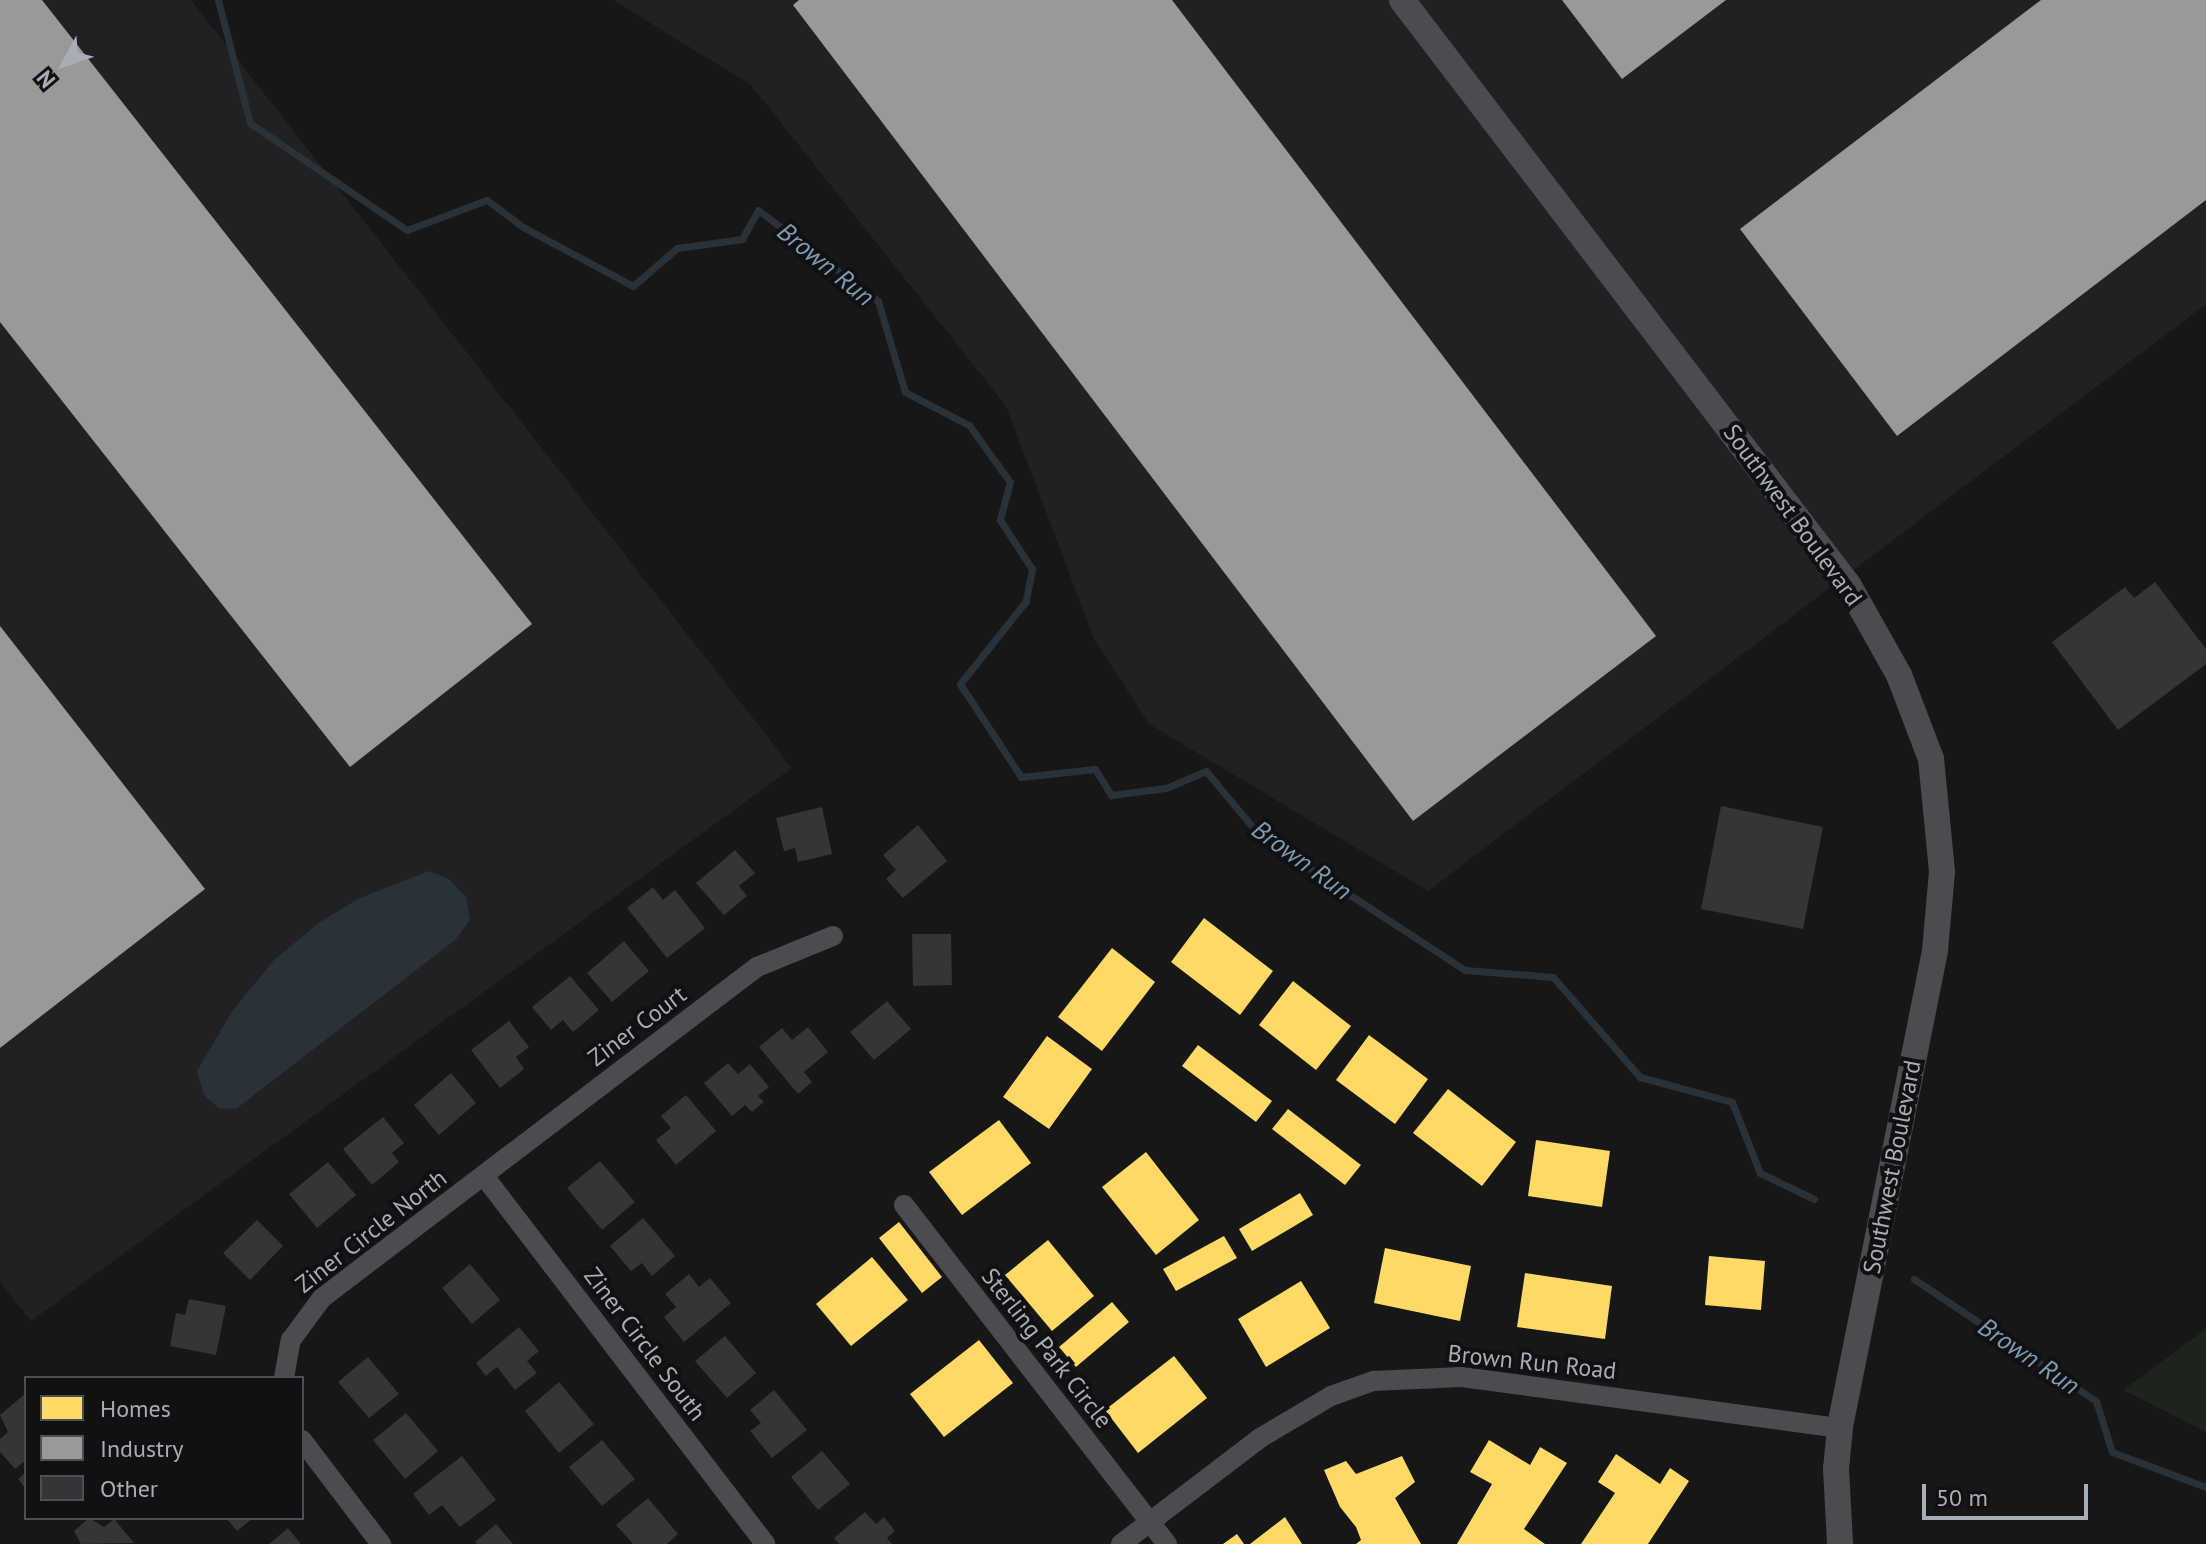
<!DOCTYPE html>
<html>
<head>
<meta charset="utf-8">
<style>
  body { margin:0 }
  #map { position:relative; width:2206px; height:1544px; overflow:hidden; background:#171717; font-family:"PT Sans",sans-serif }
  div>[style] { position:absolute }
  [style*='--x'] { left:calc(var(--x)*1px); top:calc(var(--y)*1px); width:calc(var(--w)*1px); rotate:calc(var(--a)*1deg) }
  .built>* { inset:0; background:#212123 }
  .green>* { inset:0; background:#1d241e }
  .water>* { inset:0; background:#2a3239 }
  .homes>* { inset:0; background:#ffd966 }
  .industry>* { inset:0; background:#999 }
  .stream>* { height:7px; margin:-3.5px; padding:0 3.5px; transform-origin:3.5px; border-radius:3.5px; background:#2a3239 }
  .building>* { inset:0; background:#353536 }
  .minor>* { height:20px; margin:-10px; padding:0 10px; transform-origin:10px; border-radius:10px; background:#4b4c50 }
  .tertiary>* { height:26px; margin:-13px; padding:0 13px; transform-origin:13px; border-radius:13px; background:#4b4c50 }
  span { translate:-50% -50%; white-space:nowrap; text-align:center; line-height:1.15; -webkit-text-stroke:8px #111113; paint-order:stroke }
  .street-label { font-size:24px; color:#a8adb8 }
  .water-label { font-size:26px; color:#7f9bb3; font-style:italic }
  .legend { position:absolute; left:24px; top:1376px; width:280px; height:144px; box-sizing:border-box; background:#111113; border:2px solid #4d4f55; margin:0; padding:10px 14px; list-style:none; font-size:24px; color:#a8adb8 }
  .legend li { display:flex; align-items:center; gap:16px; height:40px }
  .legend b { width:40px; border:2px solid #4d4f55 }
  .north { position:absolute; left:24px; top:24px; width:80px; height:80px; -webkit-text-stroke:6px #111113; paint-order:stroke; rotate:230deg; font-size:22px; font-weight:700; line-height:32px; text-align:center; color:#a8adb8 }
  .north::after { content:''; display:block; margin:auto; width:28px; height:36px; background:#a8adb8; clip-path:polygon(50% 0,100% 100%,50% 72%,0 100%) }
  .scale { position:absolute; left:1922px; top:1484px; width:166px; height:36px; box-sizing:border-box; border:4px solid #a8adb8; border-top:0; padding-left:10px; font-size:24px; line-height:28px; white-space:nowrap; color:#a8adb8; -webkit-text-stroke:6px #111113; paint-order:stroke }
</style>
</head>
<body>
<div id="map">
  <div class="built">
    <i style="clip-path:polygon(0 0,191px 0,792px 768px,31px 1321px,0 1282px)"></i>
    <i style="clip-path:polygon(613px 0,2206px 0,2206px 304px,1428px 891px,1149px 724px,1094px 639px,1006px 406px,751px 85px)"></i>
  </div>
  <div class="green">
    <i style="clip-path:polygon(2206px 1329px,2206px 1432px,2123px 1390px)"></i>
  </div>
  <div class="water">
    <i style="clip-path:polygon(429px 871px,449px 879px,466px 897px,470px 920px,455px 940px,236px 1109px,219px 1108px,204px 1095px,197px 1071px,233px 1010px,274px 960px,320px 922px,360px 898px)"></i>
  </div>
  <div class="homes">
    <i style="clip-path:polygon(1204px 918px,1273px 971px,1240px 1015px,1171px 962px)"></i>
    <i style="clip-path:polygon(1112px 948px,1155px 982px,1102px 1051px,1058px 1017px)"></i>
    <i style="clip-path:polygon(1293px 981px,1351px 1026px,1316px 1070px,1259px 1025px)"></i>
    <i style="clip-path:polygon(1369px 1035px,1428px 1079px,1395px 1124px,1336px 1080px)"></i>
    <i style="clip-path:polygon(1047px 1036px,1092px 1069px,1049px 1129px,1003px 1097px)"></i>
    <i style="clip-path:polygon(1198px 1045px,1272px 1101px,1256px 1122px,1182px 1066px)"></i>
    <i style="clip-path:polygon(1448px 1089px,1516px 1142px,1482px 1186px,1413px 1133px)"></i>
    <i style="clip-path:polygon(1288px 1109px,1361px 1165px,1345px 1185px,1272px 1129px)"></i>
    <i style="clip-path:polygon(999px 1120px,1031px 1163px,962px 1215px,929px 1172px)"></i>
    <i style="clip-path:polygon(1536px 1140px,1610px 1151px,1602px 1207px,1528px 1196px)"></i>
    <i style="clip-path:polygon(1146px 1152px,1199px 1220px,1156px 1255px,1102px 1187px)"></i>
    <i style="clip-path:polygon(1300px 1193px,1313px 1215px,1252px 1251px,1239px 1229px)"></i>
    <i style="clip-path:polygon(899px 1222px,942px 1277px,922px 1293px,879px 1238px)"></i>
    <i style="clip-path:polygon(1224px 1236px,1237px 1258px,1176px 1291px,1163px 1269px)"></i>
    <i style="clip-path:polygon(1048px 1240px,1094px 1296px,1052px 1331px,1005px 1275px)"></i>
    <i style="clip-path:polygon(1385px 1248px,1471px 1266px,1460px 1321px,1374px 1303px)"></i>
    <i style="clip-path:polygon(1709px 1256px,1765px 1261px,1761px 1310px,1705px 1305px)"></i>
    <i style="clip-path:polygon(872px 1257px,908px 1300px,851px 1346px,816px 1304px)"></i>
    <i style="clip-path:polygon(1525px 1273px,1612px 1286px,1605px 1339px,1517px 1327px)"></i>
    <i style="clip-path:polygon(1301px 1281px,1330px 1328px,1266px 1367px,1238px 1319px)"></i>
    <i style="clip-path:polygon(1112px 1302px,1129px 1322px,1076px 1367px,1059px 1347px)"></i>
    <i style="clip-path:polygon(979px 1340px,1013px 1383px,944px 1437px,910px 1394px)"></i>
    <i style="clip-path:polygon(1174px 1356px,1207px 1398px,1138px 1453px,1105px 1410px)"></i>
    <i style="clip-path:polygon(1489px 1440px,1530px 1465px,1540px 1447px,1567px 1463px,1524px 1529px,1545px 1544px,1457px 1544px,1492px 1484px,1470px 1472px)"></i>
    <i style="clip-path:polygon(1616px 1454px,1660px 1484px,1670px 1468px,1689px 1481px,1648px 1544px,1581px 1544px,1615px 1493px,1598px 1482px)"></i>
    <i style="clip-path:polygon(1402px 1456px,1415px 1482px,1395px 1498px,1421px 1544px,1356px 1544px,1361px 1540px,1356px 1527px,1340px 1507px,1324px 1470px,1346px 1461px,1356px 1474px)"></i>
    <i style="clip-path:polygon(1285px 1517px,1302px 1544px,1250px 1544px)"></i>
    <i style="clip-path:polygon(1237px 1534px,1244px 1544px,1223px 1544px)"></i>
  </div>
  <div class="industry">
    <i style="clip-path:polygon(0 0,42px 0,532px 624px,350px 767px,0 322px)"></i>
    <i style="clip-path:polygon(799px 0,1172px 0,1656px 636px,1413px 821px,793px 5px)"></i>
    <i style="clip-path:polygon(1562px 0,1726px 0,1622px 79px)"></i>
    <i style="clip-path:polygon(2041px 0,2206px 0,2206px 200px,1897px 436px,1740px 229px)"></i>
    <i style="clip-path:polygon(0 626px,205px 889px,0 1048px)"></i>
  </div>
  <div class="stream">
    <i style="--x:218;--y:0;--w:127;--a:75.4"></i>
    <i style="--x:250;--y:123;--w:190;--a:34.3"></i>
    <i style="--x:407;--y:230;--w:85;--a:-20.6"></i>
    <i style="--x:487;--y:200;--w:45;--a:36.9"></i>
    <i style="--x:523;--y:227;--w:125;--a:28.2"></i>
    <i style="--x:633;--y:286;--w:58;--a:-40.8"></i>
    <i style="--x:677;--y:248;--w:66;--a:-7.9"></i>
    <i style="--x:742;--y:239;--w:33;--a:-61"></i>
    <i style="--x:758;--y:210;--w:151;--a:37.2"></i>
    <i style="--x:878;--y:301;--w:95;--a:73.5"></i>
    <i style="--x:905;--y:392;--w:72;--a:27.3"></i>
    <i style="--x:969;--y:425;--w:70;--a:54.3"></i>
    <i style="--x:1010;--y:482;--w:39;--a:105"></i>
    <i style="--x:1000;--y:520;--w:59;--a:56.9"></i>
    <i style="--x:1032;--y:569;--w:33;--a:101"></i>
    <i style="--x:1026;--y:601;--w:106;--a:128.5"></i>
    <i style="--x:960;--y:684;--w:111;--a:56.7"></i>
    <i style="--x:1021;--y:777;--w:74;--a:-6.2"></i>
    <i style="--x:1095;--y:769;--w:31;--a:58"></i>
    <i style="--x:1111;--y:795;--w:55;--a:-7.3"></i>
    <i style="--x:1166;--y:788;--w:43;--a:-23"></i>
    <i style="--x:1206;--y:771;--w:85;--a:50.3"></i>
    <i style="--x:1260;--y:836;--w:245;--a:33.2"></i>
    <i style="--x:1465;--y:970;--w:88;--a:4.5"></i>
    <i style="--x:1553;--y:977;--w:133;--a:49"></i>
    <i style="--x:1640;--y:1077;--w:95;--a:15.2"></i>
    <i style="--x:1732;--y:1102;--w:76;--a:68.5"></i>
    <i style="--x:1760;--y:1173;--w:60;--a:25.7"></i>
    <i style="--x:1914;--y:1279;--w:219;--a:33.8"></i>
    <i style="--x:2096;--y:1401;--w:53;--a:72.6"></i>
    <i style="--x:2112;--y:1452;--w:100;--a:20.4"></i>
  </div>
  <div class="building">
    <i style="clip-path:polygon(2155px 582px,2206px 649px,2206px 664px,2118px 730px,2052px 642px,2125px 587px,2134px 598px)"></i>
    <i style="clip-path:polygon(1721px 806px,1823px 827px,1803px 929px,1701px 909px)"></i>
    <i style="clip-path:polygon(822px 807px,832px 854px,798px 862px,795px 848px,784px 851px,776px 818px)"></i>
    <i style="clip-path:polygon(918px 825px,947px 861px,903px 898px,886px 879px,896px 870px,883px 855px)"></i>
    <i style="clip-path:polygon(735px 850px,755px 873px,739px 886px,747px 896px,724px 915px,696px 883px)"></i>
    <i style="clip-path:polygon(653px 887px,663px 900px,675px 890px,705px 928px,667px 958px,627px 908px)"></i>
    <i style="clip-path:polygon(912px 934px,951px 934px,952px 985px,913px 986px)"></i>
    <i style="clip-path:polygon(624px 941px,649px 971px,612px 1002px,587px 973px)"></i>
    <i style="clip-path:polygon(570px 976px,599px 1010px,573px 1032px,563px 1020px,551px 1030px,532px 1007px)"></i>
    <i style="clip-path:polygon(887px 1001px,911px 1029px,874px 1060px,850px 1032px)"></i>
    <i style="clip-path:polygon(509px 1021px,529px 1047px,516px 1057px,524px 1069px,500px 1088px,471px 1050px)"></i>
    <i style="clip-path:polygon(808px 1027px,828px 1052px,804px 1072px,812px 1082px,798px 1094px,759px 1047px,782px 1028px,792px 1040px)"></i>
    <i style="clip-path:polygon(728px 1063px,738px 1074px,750px 1064px,769px 1087px,758px 1096px,764px 1102px,752px 1112px,745px 1105px,732px 1116px,704px 1083px)"></i>
    <i style="clip-path:polygon(451px 1073px,476px 1103px,439px 1135px,414px 1105px)"></i>
    <i style="clip-path:polygon(686px 1095px,716px 1131px,676px 1165px,656px 1140px,671px 1128px,661px 1116px)"></i>
    <i style="clip-path:polygon(383px 1117px,404px 1143px,392px 1153px,399px 1162px,372px 1185px,343px 1149px)"></i>
    <i style="clip-path:polygon(600px 1161px,635px 1202px,602px 1230px,567px 1188px)"></i>
    <i style="clip-path:polygon(328px 1162px,356px 1195px,317px 1228px,289px 1194px)"></i>
    <i style="clip-path:polygon(643px 1218px,675px 1256px,652px 1276px,642px 1263px,631px 1271px,610px 1246px)"></i>
    <i style="clip-path:polygon(257px 1220px,283px 1246px,250px 1280px,223px 1253px)"></i>
    <i style="clip-path:polygon(470px 1264px,500px 1300px,472px 1324px,442px 1288px)"></i>
    <i style="clip-path:polygon(689px 1274px,699px 1287px,710px 1278px,731px 1303px,684px 1342px,664px 1317px,676px 1307px,665px 1294px)"></i>
    <i style="clip-path:polygon(189px 1299px,226px 1306px,216px 1355px,170px 1346px,176px 1313px,185px 1315px)"></i>
    <i style="clip-path:polygon(519px 1327px,539px 1351px,527px 1361px,537px 1373px,515px 1390px,497px 1367px,486px 1376px,476px 1363px)"></i>
    <i style="clip-path:polygon(725px 1336px,756px 1373px,727px 1398px,695px 1361px)"></i>
    <i style="clip-path:polygon(368px 1357px,399px 1394px,369px 1418px,338px 1382px)"></i>
    <i style="clip-path:polygon(559px 1382px,594px 1424px,559px 1453px,525px 1411px)"></i>
    <i style="clip-path:polygon(774px 1390px,807px 1430px,772px 1458px,750px 1431px,761px 1423px,750px 1410px)"></i>
    <i style="clip-path:polygon(26px 1393px,26px 1460px,15px 1469px,0 1452px,0 1439px,8px 1432px,0 1415px)"></i>
    <i style="clip-path:polygon(406px 1413px,438px 1451px,405px 1479px,373px 1440px)"></i>
    <i style="clip-path:polygon(602px 1440px,635px 1479px,602px 1506px,569px 1467px)"></i>
    <i style="clip-path:polygon(822px 1451px,850px 1484px,818px 1510px,791px 1477px)"></i>
    <i style="clip-path:polygon(462px 1456px,496px 1500px,460px 1527px,442px 1505px,429px 1515px,413px 1494px)"></i>
    <i style="clip-path:polygon(26px 1472px,26px 1489px,18px 1479px)"></i>
    <i style="clip-path:polygon(648px 1498px,678px 1534px,667px 1544px,633px 1544px,616px 1525px)"></i>
    <i style="clip-path:polygon(865px 1512px,876px 1524px,884px 1517px,895px 1531px,887px 1538px,892px 1544px,839px 1544px,834px 1538px)"></i>
    <i style="clip-path:polygon(89px 1518px,104px 1527px,114px 1519px,134px 1543px,81px 1544px,74px 1531px)"></i>
    <i style="clip-path:polygon(226px 1518px,253px 1518px,237px 1531px)"></i>
    <i style="clip-path:polygon(496px 1524px,513px 1544px,477px 1544px,475px 1542px)"></i>
    <i style="clip-path:polygon(288px 1528px,301px 1544px,269px 1544px)"></i>
  </div>
  <div class="minor">
    <i style="--x:484;--y:1176;--w:463;--a:52.6"></i>
    <i style="--x:904;--y:1205;--w:429;--a:52.2"></i>
    <i style="--x:284;--y:1378;--w:39;--a:-80"></i>
    <i style="--x:291;--y:1340;--w:52;--a:-53.6"></i>
    <i style="--x:322;--y:1298;--w:547;--a:-37.27"></i>
    <i style="--x:757;--y:967;--w:82;--a:-22.2"></i>
    <i style="--x:302;--y:1440;--w:131;--a:52.8"></i>
    <i style="--x:1121;--y:1544;--w:175;--a:-37.3"></i>
    <i style="--x:1260;--y:1438;--w:82;--a:-30.6"></i>
    <i style="--x:1331;--y:1396;--w:45;--a:-19.7"></i>
    <i style="--x:1373;--y:1381;--w:89;--a:-2.6"></i>
    <i style="--x:1462;--y:1377;--w:381;--a:7.7"></i>
  </div>
  <div class="tertiary">
    <i style="--x:1402;--y:0;--w:737;--a:52.66"></i>
    <i style="--x:1849;--y:586;--w:102;--a:60.7"></i>
    <i style="--x:1899;--y:675;--w:90;--a:69.1"></i>
    <i style="--x:1931;--y:759;--w:114;--a:84.4"></i>
    <i style="--x:1942;--y:872;--w:79;--a:95.1"></i>
    <i style="--x:1935;--y:951;--w:486;--a:101.3"></i>
    <i style="--x:1840;--y:1428;--w:41;--a:95.6"></i>
    <i style="--x:1836;--y:1469;--w:75;--a:86.9"></i>
  </div>
  <div class="street-label">
    <span style="left:1793px;top:515px;rotate:54deg">Southwest Boulevard</span>
    <span style="left:637px;top:1026px;rotate:-37deg">Ziner Court</span>
    <span style="left:1892px;top:1167px;rotate:-79deg">Southwest Boulevard</span>
    <span style="left:371px;top:1231px;rotate:-38deg">Ziner Circle North</span>
    <span style="left:645px;top:1344px;rotate:53deg">Ziner Circle South</span>
    <span style="left:1047px;top:1348px;rotate:52deg">Sterling Park Circle</span>
    <span style="left:1532px;top:1362px;rotate:6deg">Brown Run Road</span>
  </div>
  <div class="water-label">
    <span style="left:826px;top:264px;rotate:39deg">Brown Run</span>
    <span style="left:1302px;top:860px;rotate:36deg">Brown Run</span>
    <span style="left:2029px;top:1356px;rotate:34deg">Brown Run</span>
  </div>
  <ul class="legend">
  <li><b style="height:22px;background:#ffd966"></b>Homes</li>
  <li><b style="height:22px;background:#999"></b>Industry</li>
  <li><b style="height:22px;background:#353536"></b>Other</li>
  </ul>
  <div class="north">N</div>
  <div class="scale">50 m</div>
</div>
</body>
</html>
